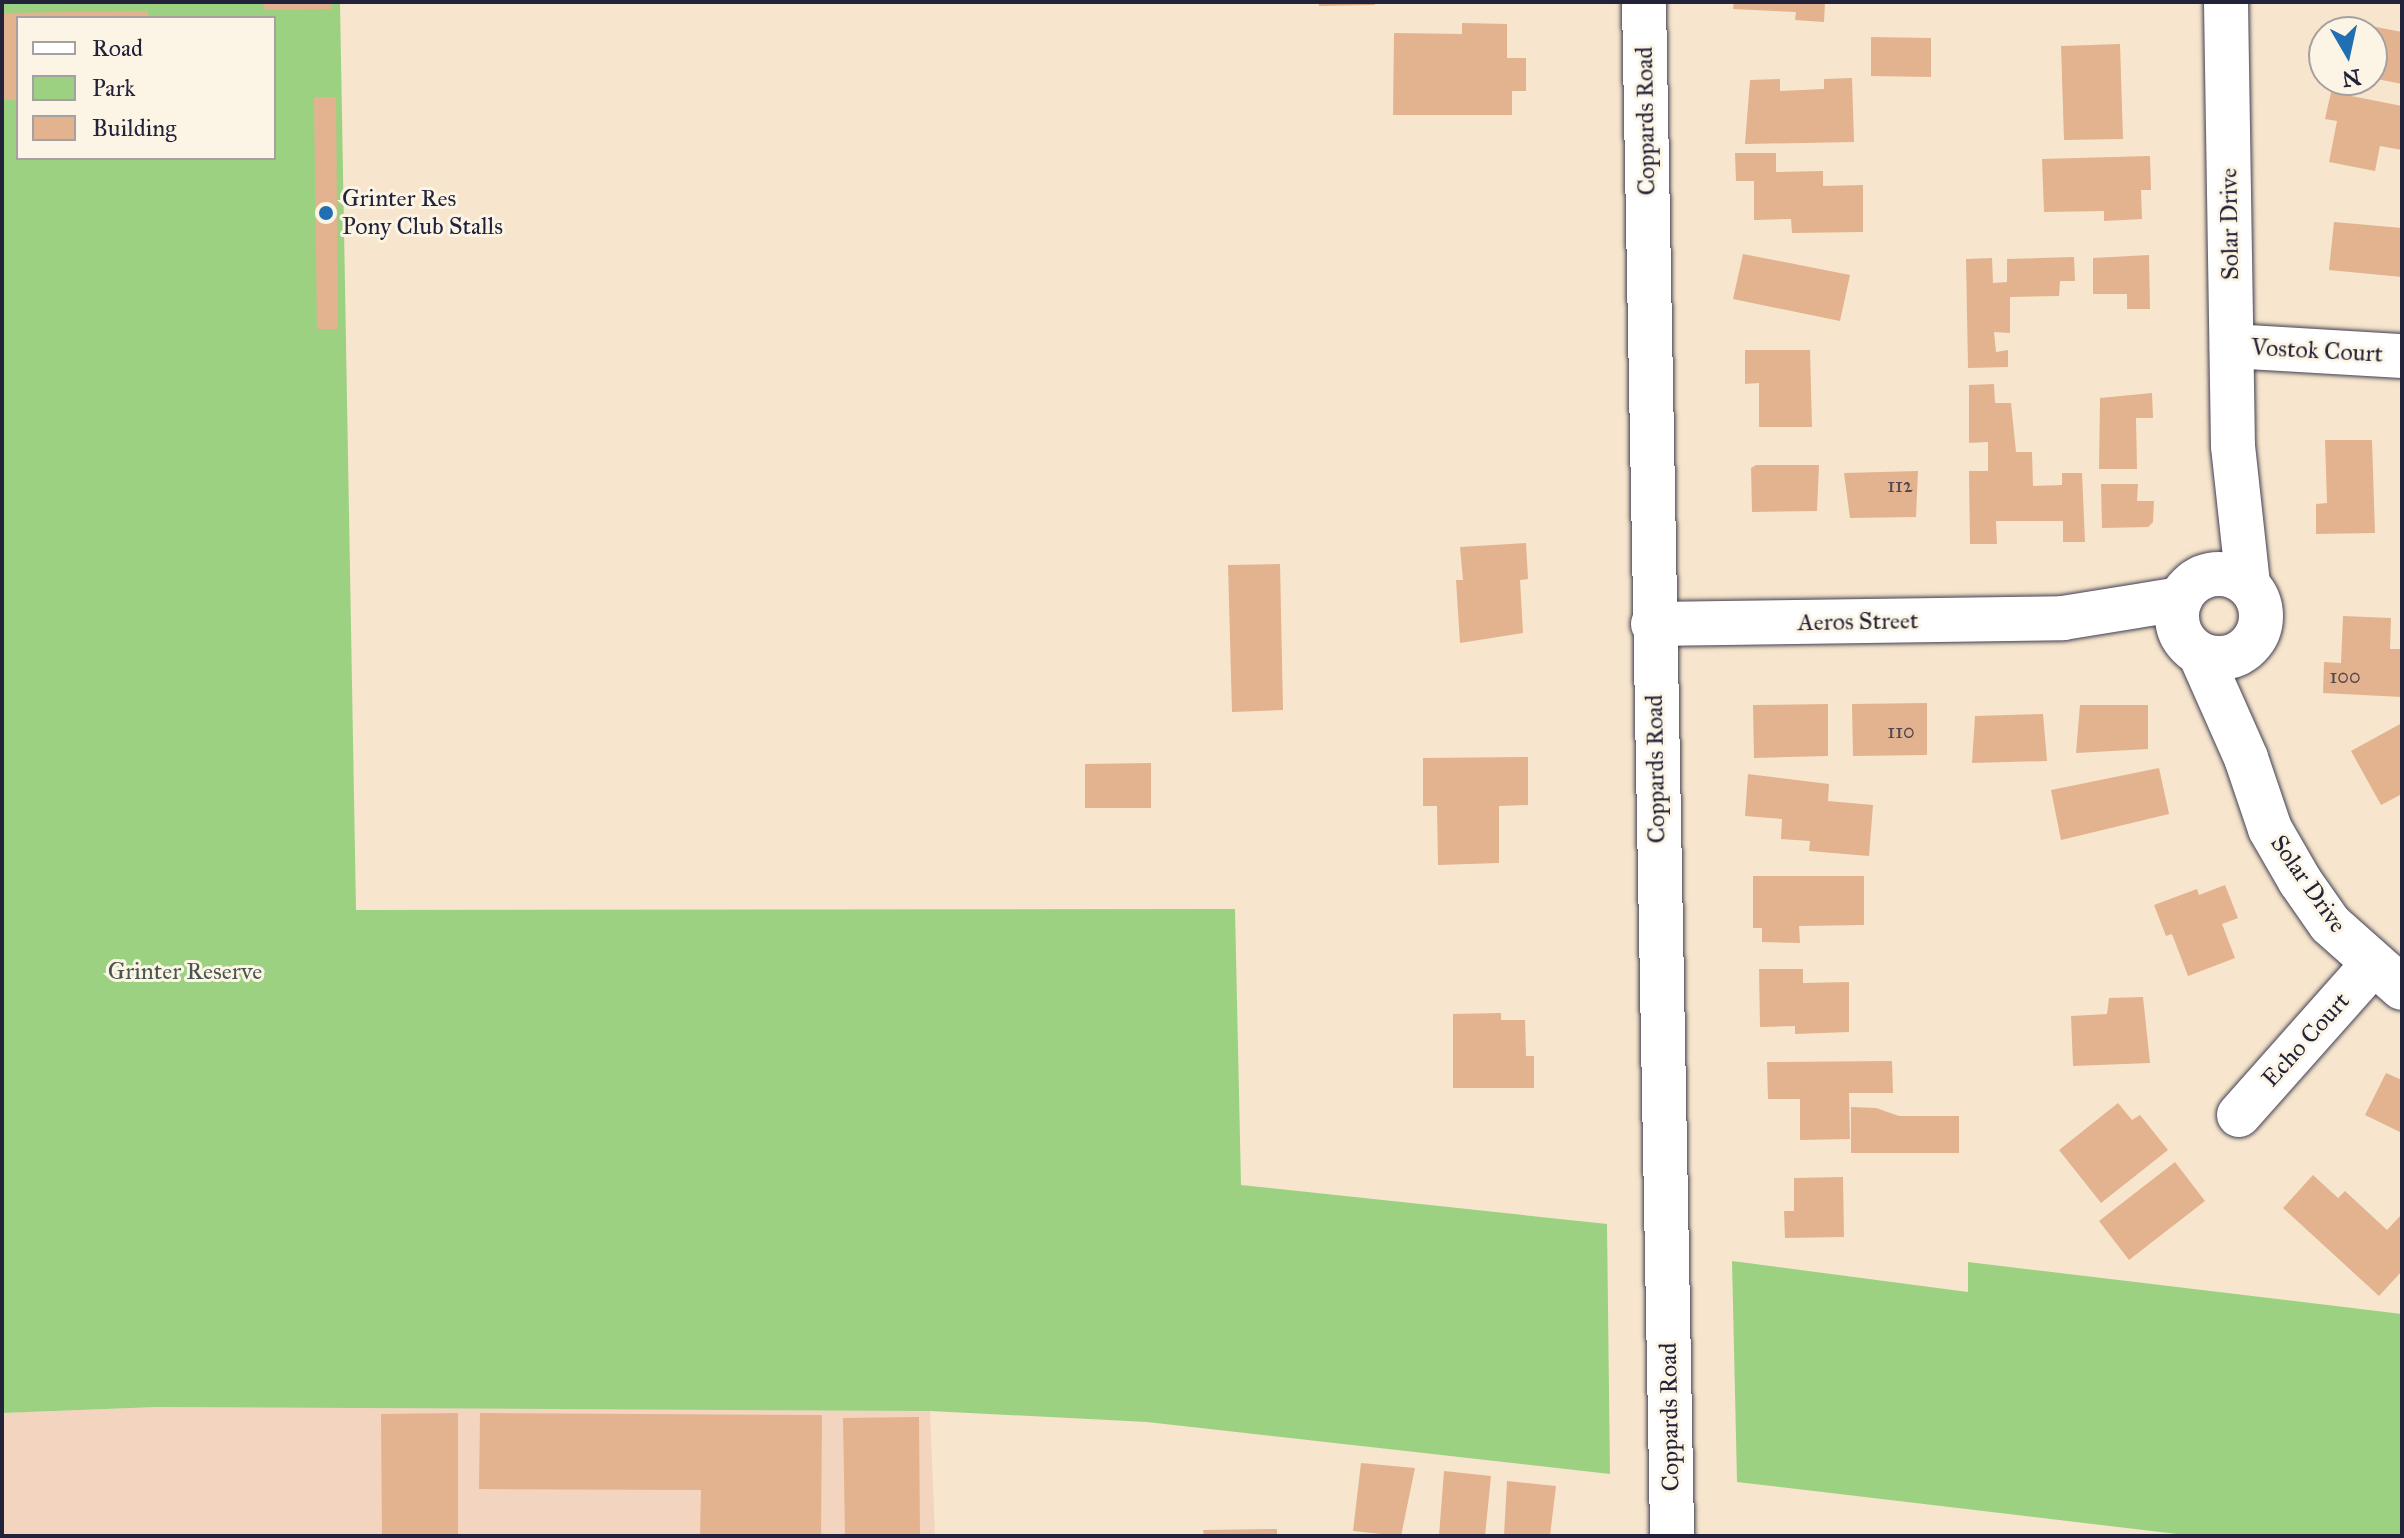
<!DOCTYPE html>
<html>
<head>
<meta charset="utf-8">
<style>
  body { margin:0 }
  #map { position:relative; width:2404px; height:1538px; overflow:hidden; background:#f7e6cd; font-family:"IM FELL Great Primer",serif }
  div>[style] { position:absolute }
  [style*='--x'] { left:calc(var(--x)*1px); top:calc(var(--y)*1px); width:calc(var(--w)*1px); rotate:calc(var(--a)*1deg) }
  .built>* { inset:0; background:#f3d4be }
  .green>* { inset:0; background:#9cd182 }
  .building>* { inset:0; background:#e2b38e }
  .roads { filter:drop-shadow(0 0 2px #423f51) drop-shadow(0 0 2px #423f51) }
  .minor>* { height:44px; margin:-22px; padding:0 22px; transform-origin:22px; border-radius:22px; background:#fff }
  .minor>.ring { margin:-22px; padding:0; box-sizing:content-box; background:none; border:44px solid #fff; border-radius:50% }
  .dots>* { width:22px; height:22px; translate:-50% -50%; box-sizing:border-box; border:4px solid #fcf5e5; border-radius:50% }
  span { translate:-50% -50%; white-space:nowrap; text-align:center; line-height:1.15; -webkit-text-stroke:6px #fcf5e5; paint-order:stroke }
  .number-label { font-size:20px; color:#524650 }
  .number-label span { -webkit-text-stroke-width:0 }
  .street-label { font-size:24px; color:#22223b }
  .poi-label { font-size:24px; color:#22223b }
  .left { translate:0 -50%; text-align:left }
  .park-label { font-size:24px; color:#475750 }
  .frame { position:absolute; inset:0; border:4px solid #22223b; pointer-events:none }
  .legend { position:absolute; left:16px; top:16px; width:260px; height:144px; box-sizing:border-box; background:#fcf5e5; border:2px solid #a5a1a1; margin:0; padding:10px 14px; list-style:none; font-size:24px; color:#22223b }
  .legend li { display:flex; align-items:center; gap:16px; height:40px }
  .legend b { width:40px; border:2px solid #a5a1a1 }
  .north { position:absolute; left:2308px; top:16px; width:80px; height:80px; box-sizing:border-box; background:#fcf5e5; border:2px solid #a5a1a1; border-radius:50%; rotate:171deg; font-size:22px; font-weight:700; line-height:32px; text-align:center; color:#22223b }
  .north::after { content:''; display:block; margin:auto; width:28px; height:36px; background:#1f6fb2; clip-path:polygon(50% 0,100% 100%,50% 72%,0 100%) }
</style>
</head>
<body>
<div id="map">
  <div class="built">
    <i style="clip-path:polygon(157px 1407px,930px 1411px,935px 1536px,2px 1536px,2px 1413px)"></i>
  </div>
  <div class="green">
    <i style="clip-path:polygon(evenodd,2px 2px,340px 2px,356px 910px,1235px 909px,1241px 1185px,1607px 1224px,1610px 1474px,1147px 1422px,930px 1411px,157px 1407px,2px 1413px,2px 2px,18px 18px,274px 18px,274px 158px,18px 158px,18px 18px)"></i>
    <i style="clip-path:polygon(1732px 1261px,1968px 1292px,1968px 1262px,2402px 1314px,2402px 1536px,2194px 1536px,1737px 1482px)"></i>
  </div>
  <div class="building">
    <i style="clip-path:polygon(264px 2px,331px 2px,332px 9px,264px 10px)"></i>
    <i style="clip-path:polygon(1319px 2px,1375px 2px,1375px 5px,1319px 6px)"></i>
    <i style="clip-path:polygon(1734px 2px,1825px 2px,1824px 22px,1795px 20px,1796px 12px,1733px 9px)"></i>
    <i style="clip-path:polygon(148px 11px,148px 18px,18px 18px,18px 100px,2px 100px,2px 13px)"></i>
    <i style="clip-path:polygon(2335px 19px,2402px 32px,2402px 84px,2372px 78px,2372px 32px,2333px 32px)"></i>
    <i style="clip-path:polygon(1462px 23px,1507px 24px,1507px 58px,1526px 58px,1526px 91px,1512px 91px,1512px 115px,1393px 115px,1394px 33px,1462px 34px)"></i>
    <i style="clip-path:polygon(1871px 37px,1931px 38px,1931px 77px,1871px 76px)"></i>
    <i style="clip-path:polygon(2120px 44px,2123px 139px,2064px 140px,2061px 46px)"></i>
    <i style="clip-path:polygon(1852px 78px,1854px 142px,1745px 144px,1750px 80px,1780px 79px,1780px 91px,1824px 89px,1824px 79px)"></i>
    <i style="clip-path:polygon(2331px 92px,2402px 106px,2402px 150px,2380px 146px,2375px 171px,2329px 162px,2337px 121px,2325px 119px)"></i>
    <i style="clip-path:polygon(314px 97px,336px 97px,338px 329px,317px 329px)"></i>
    <i style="clip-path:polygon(1735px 153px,1776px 153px,1776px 172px,1823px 171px,1823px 186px,1863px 185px,1863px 232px,1792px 233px,1791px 219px,1754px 220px,1754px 181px,1736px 181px)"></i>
    <i style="clip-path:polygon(2150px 156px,2151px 190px,2141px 190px,2142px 219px,2104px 221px,2104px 211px,2044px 212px,2042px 159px)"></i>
    <i style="clip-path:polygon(2334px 222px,2402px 228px,2402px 277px,2329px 270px)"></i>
    <i style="clip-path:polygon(1743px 254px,1850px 275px,1840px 321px,1733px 299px)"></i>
    <i style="clip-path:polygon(2149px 255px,2150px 309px,2127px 309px,2127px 294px,2093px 294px,2093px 258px)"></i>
    <i style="clip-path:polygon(2074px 257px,2075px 281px,2060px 281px,2059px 296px,2010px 297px,2010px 333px,1994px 332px,1996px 352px,2008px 350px,2008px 367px,1968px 368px,1966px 259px,1992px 258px,1993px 283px,2007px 282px,2007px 259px)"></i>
    <i style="clip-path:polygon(1745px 350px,1810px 350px,1812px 427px,1759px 427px,1759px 383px,1745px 384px)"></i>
    <i style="clip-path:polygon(1994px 384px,1995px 403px,2011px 403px,2016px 452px,2032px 452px,2033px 486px,2062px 485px,2062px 473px,2082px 473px,2085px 542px,2063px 542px,2063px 521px,1996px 521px,1997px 544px,1970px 544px,1969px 471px,1988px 471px,1988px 442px,1969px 443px,1969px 385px)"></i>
    <i style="clip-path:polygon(2152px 393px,2153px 418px,2136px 418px,2137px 469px,2099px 469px,2100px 398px)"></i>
    <i style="clip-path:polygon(2325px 440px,2372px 440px,2375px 533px,2316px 534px,2316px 504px,2327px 503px)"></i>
    <i style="clip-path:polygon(1756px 465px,1819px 465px,1817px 511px,1752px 512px,1751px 468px)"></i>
    <i style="clip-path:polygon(1918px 471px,1916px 517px,1850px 518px,1844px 473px)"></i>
    <i style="clip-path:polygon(2101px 484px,2138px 484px,2137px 501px,2154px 501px,2153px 522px,2148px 527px,2102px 528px)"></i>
    <i style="clip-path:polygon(1526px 543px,1528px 579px,1520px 580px,1523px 633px,1460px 643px,1456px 580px,1463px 580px,1460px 547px)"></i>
    <i style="clip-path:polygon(1280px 564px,1283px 710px,1232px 712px,1228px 565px)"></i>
    <i style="clip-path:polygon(2343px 616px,2391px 618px,2390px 649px,2402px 649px,2402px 697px,2323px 693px,2324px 662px,2341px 663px)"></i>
    <i style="clip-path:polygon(1927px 703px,1927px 755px,1853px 756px,1852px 704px)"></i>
    <i style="clip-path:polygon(1828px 704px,1828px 756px,1754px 758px,1753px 705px)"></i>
    <i style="clip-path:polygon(2080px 705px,2148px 705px,2148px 749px,2076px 753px)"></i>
    <i style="clip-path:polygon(2043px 714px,2047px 761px,1972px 763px,1975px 716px)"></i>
    <i style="clip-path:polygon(2402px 723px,2402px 794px,2381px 805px,2351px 751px)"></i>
    <i style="clip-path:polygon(1528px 757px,1528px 805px,1499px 806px,1499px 863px,1438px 865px,1437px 806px,1423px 806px,1423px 758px)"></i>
    <i style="clip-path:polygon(1151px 763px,1151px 808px,1085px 808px,1085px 764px)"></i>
    <i style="clip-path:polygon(2159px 768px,2169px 814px,2061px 840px,2051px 790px)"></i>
    <i style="clip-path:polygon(1748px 774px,1829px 784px,1828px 801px,1873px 805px,1869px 856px,1809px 851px,1810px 841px,1781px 839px,1782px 819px,1745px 816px)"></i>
    <i style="clip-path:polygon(1753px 876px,1864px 876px,1864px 925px,1799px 926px,1800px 943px,1762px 942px,1762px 928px,1753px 928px)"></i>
    <i style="clip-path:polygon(2225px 885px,2238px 918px,2222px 924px,2235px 958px,2188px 976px,2172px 934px,2166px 936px,2154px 905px,2197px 889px,2199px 895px)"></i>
    <i style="clip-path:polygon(1759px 969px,1803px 969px,1803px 983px,1849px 982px,1849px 1032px,1795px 1034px,1795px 1026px,1760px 1027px)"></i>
    <i style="clip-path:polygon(2143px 997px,2150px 1063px,2073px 1066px,2071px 1016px,2107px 1014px,2109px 998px)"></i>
    <i style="clip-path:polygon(1501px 1013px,1501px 1020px,1525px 1020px,1526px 1056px,1534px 1056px,1534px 1088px,1453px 1088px,1453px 1014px)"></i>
    <i style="clip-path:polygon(1892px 1061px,1893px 1093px,1849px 1093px,1850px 1139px,1800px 1140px,1800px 1099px,1768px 1099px,1767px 1062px)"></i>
    <i style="clip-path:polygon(2386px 1073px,2402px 1080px,2402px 1133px,2365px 1115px)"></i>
    <i style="clip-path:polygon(2118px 1103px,2132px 1120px,2140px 1115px,2168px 1150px,2101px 1203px,2059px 1150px)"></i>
    <i style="clip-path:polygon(1851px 1107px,1876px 1108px,1899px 1116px,1959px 1116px,1959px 1153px,1851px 1153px)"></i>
    <i style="clip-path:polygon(2175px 1162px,2205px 1201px,2129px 1260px,2099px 1221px)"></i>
    <i style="clip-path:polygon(2313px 1175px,2338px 1198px,2345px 1191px,2387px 1230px,2402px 1214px,2402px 1271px,2379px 1296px,2283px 1208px)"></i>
    <i style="clip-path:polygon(1843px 1177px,1844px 1237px,1785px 1238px,1784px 1211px,1794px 1211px,1794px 1178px)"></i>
    <i style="clip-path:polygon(458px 1413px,458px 1536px,382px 1536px,381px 1414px)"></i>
    <i style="clip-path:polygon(480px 1413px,822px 1415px,821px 1536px,700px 1536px,701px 1490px,479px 1489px)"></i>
    <i style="clip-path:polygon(919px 1417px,920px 1536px,845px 1536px,843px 1418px)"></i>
    <i style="clip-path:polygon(1361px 1463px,1415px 1468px,1401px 1536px,1353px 1531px)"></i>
    <i style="clip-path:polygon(1444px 1471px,1491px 1476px,1485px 1536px,1439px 1536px)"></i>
    <i style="clip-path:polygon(1507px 1481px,1556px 1486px,1550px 1536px,1504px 1536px)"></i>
    <i style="clip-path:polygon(1277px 1529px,1277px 1536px,1204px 1536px,1203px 1530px)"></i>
  </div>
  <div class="roads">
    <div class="minor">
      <i style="--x:1644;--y:2;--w:1534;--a:88.95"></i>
      <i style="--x:2226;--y:2;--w:444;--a:89.1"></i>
      <i style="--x:2233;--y:446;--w:139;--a:83.8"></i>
      <i style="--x:2232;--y:346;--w:170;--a:3.4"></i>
      <i class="ring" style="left:2177px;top:574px;width:40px;height:40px"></i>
      <i style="--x:1653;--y:624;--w:410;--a:-0.8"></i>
      <i style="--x:2063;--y:618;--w:119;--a:-9.2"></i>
      <i style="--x:2200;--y:654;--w:114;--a:66.1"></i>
      <i style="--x:2246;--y:758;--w:75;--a:71.3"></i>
      <i style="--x:2270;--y:829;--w:60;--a:60"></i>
      <i style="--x:2300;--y:881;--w:52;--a:55.1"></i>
      <i style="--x:2330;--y:924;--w:96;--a:41.6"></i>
      <i style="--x:2239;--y:1115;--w:200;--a:-48.4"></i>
    </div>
  </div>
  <div class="dots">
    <i style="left:326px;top:213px;background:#1f6fb2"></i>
  </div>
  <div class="number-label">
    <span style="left:1900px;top:485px">112</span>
    <span style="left:2345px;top:676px">100</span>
    <span style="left:1901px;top:731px">110</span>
  </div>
  <div class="street-label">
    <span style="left:1646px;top:121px;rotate:-91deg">Coppards Road</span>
    <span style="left:2230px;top:224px;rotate:-91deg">Solar Drive</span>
    <span style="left:2317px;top:351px;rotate:3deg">Vostok Court</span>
    <span style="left:1858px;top:622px;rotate:-1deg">Aeros Street</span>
    <span style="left:1656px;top:769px;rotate:-91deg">Coppards Road</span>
    <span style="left:2308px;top:884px;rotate:55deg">Solar Drive</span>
    <span style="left:2306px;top:1040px;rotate:-48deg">Echo Court</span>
    <span style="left:1670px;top:1417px;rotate:-91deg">Coppards Road</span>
  </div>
  <div class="poi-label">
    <span class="left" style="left:342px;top:213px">Grinter Res<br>Pony Club Stalls</span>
  </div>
  <div class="park-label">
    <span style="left:185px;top:972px">Grinter Reserve</span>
  </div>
  <div class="frame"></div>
  <ul class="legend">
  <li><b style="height:10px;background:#fff"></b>Road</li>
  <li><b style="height:22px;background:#9cd182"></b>Park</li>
  <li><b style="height:22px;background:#e2b38e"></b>Building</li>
  </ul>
  <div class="north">N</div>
</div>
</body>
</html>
